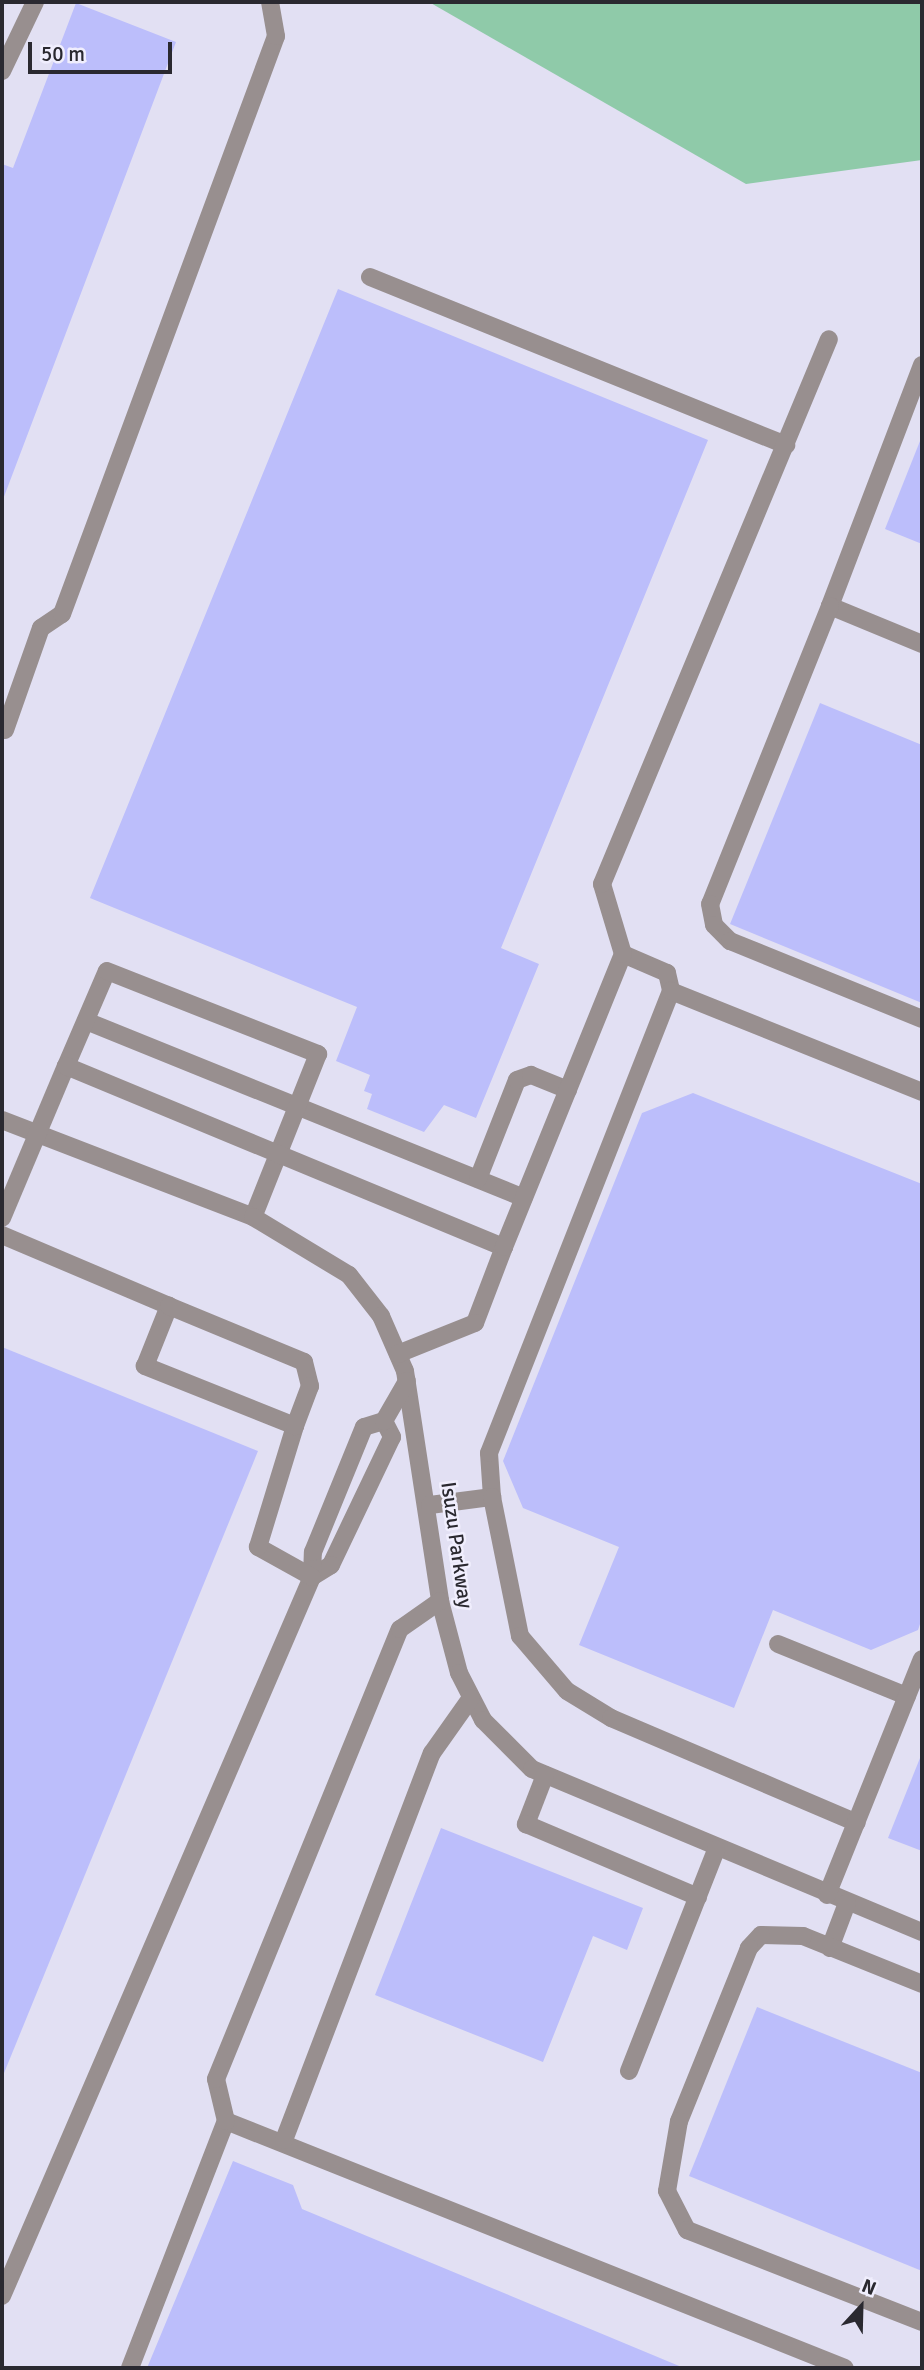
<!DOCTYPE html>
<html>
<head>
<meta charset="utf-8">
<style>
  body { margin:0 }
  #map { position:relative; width:924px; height:2370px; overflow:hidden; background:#e2e0f3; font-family:Signika,sans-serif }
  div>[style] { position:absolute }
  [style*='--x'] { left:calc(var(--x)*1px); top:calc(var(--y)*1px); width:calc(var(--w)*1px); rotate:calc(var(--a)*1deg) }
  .green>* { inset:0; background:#8fcaa9 }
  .building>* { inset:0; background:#bcbefb }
  .minor>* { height:18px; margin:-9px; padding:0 9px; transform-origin:9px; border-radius:9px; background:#988f8f }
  span { translate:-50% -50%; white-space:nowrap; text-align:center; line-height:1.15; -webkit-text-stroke:5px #f0eefd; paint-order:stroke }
  .street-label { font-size:21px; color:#2a2930 }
  .frame { position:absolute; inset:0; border:4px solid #2a2930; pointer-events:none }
  .north { position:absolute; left:826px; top:2272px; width:70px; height:70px; -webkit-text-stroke:5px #f0eefd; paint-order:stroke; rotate:22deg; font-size:19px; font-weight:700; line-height:28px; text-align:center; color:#2a2930 }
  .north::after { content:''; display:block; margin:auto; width:24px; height:32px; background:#2a2930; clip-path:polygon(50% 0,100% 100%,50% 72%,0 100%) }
  .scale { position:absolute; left:28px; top:42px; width:144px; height:32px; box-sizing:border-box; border:4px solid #2a2930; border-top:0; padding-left:9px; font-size:21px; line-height:24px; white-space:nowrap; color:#2a2930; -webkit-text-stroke:5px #f0eefd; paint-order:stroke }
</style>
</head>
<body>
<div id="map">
  <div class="green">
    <i style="clip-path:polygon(429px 2px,922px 2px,922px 160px,746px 184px)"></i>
  </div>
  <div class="building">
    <i style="clip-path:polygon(76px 3px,176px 42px,2px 502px,2px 164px,13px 168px)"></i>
    <i style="clip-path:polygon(338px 289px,708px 440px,501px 948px,539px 964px,476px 1118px,444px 1105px,424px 1132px,367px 1109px,372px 1094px,364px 1091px,370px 1075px,336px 1061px,357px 1007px,90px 898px)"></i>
    <i style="clip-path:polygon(922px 436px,922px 544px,885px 529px)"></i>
    <i style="clip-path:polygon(820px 703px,922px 745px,922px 1003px,730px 924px)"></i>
    <i style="clip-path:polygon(693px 1093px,922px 1184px,922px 1618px,918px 1630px,871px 1650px,773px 1610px,734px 1708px,579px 1645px,619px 1547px,523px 1508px,503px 1461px,642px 1113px)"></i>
    <i style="clip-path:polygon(2px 1347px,258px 1451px,2px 2078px)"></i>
    <i style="clip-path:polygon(922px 1753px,922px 1851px,888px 1838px)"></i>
    <i style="clip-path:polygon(441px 1828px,643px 1908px,627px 1950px,593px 1936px,543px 2062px,375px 1995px)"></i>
    <i style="clip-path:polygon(757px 2007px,922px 2073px,922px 2271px,689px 2176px)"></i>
    <i style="clip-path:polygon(233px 2161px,293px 2185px,302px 2209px,684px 2368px,147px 2368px)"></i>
  </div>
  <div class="minor">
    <i style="--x:2;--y:71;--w:76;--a:-64.4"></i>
    <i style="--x:370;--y:277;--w:449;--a:22"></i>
    <i style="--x:922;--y:365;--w:258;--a:110.9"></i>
    <i style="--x:830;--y:606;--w:100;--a:22.4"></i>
    <i style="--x:830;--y:606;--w:321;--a:111.9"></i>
    <i style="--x:710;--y:904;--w:21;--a:79"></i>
    <i style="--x:714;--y:925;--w:23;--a:45"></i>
    <i style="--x:730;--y:941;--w:207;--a:22.1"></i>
    <i style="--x:5;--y:730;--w:108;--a:-70.6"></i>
    <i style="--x:41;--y:628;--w:25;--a:-34"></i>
    <i style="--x:62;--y:614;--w:616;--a:-69.68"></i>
    <i style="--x:276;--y:36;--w:35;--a:-100"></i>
    <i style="--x:623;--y:954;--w:48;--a:23.4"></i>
    <i style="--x:667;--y:973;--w:18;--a:77"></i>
    <i style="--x:86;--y:1021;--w:472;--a:22"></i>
    <i style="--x:66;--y:1066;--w:103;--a:-66.7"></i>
    <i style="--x:107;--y:971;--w:227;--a:21.5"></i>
    <i style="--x:318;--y:1054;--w:175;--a:111.7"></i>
    <i style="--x:2;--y:1120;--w:269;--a:21.1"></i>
    <i style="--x:253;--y:1217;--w:112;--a:31.1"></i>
    <i style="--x:349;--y:1275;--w:52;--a:52"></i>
    <i style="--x:381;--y:1316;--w:60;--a:66.4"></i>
    <i style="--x:405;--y:1371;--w:233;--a:81.3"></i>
    <i style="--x:440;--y:1601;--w:74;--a:75.2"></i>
    <i style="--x:459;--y:1673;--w:53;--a:62.9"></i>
    <i style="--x:483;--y:1720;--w:69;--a:45"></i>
    <i style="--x:532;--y:1769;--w:423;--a:22.7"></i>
    <i style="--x:478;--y:1179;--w:106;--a:-68.5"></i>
    <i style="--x:517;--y:1080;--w:15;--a:-20"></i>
    <i style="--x:531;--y:1075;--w:40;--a:22"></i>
    <i style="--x:2;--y:1218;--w:165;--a:-67.2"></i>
    <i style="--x:66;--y:1066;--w:474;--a:22.5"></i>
    <i style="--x:504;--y:1247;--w:81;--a:110.9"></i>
    <i style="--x:475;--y:1323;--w:83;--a:158.1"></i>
    <i style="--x:2;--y:1235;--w:181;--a:23"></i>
    <i style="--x:504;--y:1247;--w:316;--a:-67.9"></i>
    <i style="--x:623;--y:954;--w:73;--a:-106.7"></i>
    <i style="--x:602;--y:884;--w:590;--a:-67.39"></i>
    <i style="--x:384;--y:1421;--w:18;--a:63"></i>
    <i style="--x:392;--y:1437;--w:142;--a:115.5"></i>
    <i style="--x:331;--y:1565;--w:22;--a:148"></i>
    <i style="--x:312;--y:1577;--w:25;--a:-88"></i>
    <i style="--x:313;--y:1552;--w:135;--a:-67.8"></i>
    <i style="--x:364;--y:1427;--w:21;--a:-17"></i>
    <i style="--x:384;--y:1421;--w:46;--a:-60.1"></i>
    <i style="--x:492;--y:1497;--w:44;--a:-93.9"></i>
    <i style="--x:489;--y:1453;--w:497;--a:-68.5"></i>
    <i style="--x:671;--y:991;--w:271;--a:21.9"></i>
    <i style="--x:430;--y:1505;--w:63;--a:-7.4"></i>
    <i style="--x:492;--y:1497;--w:142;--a:78.6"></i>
    <i style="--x:520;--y:1636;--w:72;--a:49.5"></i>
    <i style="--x:567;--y:1691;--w:52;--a:31.5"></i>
    <i style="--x:611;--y:1718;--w:267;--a:23.1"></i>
    <i style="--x:778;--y:1644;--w:139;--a:22"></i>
    <i style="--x:545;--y:1775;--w:53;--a:111.2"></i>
    <i style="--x:526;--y:1824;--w:187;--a:23"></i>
    <i style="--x:827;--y:1895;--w:254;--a:-68.1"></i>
    <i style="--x:830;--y:1948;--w:48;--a:-69.3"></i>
    <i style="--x:922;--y:1984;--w:128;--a:-158"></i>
    <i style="--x:803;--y:1936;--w:42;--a:-178.6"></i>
    <i style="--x:761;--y:1935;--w:18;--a:133"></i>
    <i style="--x:749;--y:1948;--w:187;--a:112"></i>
    <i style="--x:679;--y:2121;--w:71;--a:99.7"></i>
    <i style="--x:667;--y:2191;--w:44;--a:62.9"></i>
    <i style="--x:687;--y:2230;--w:252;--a:21.4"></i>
    <i style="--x:629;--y:2071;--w:238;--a:-68.5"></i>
    <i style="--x:226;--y:2121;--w:666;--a:21.75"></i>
    <i style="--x:284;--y:2140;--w:414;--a:-69.1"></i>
    <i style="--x:432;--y:1753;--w:67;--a:-54.7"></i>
    <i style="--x:2;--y:2296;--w:783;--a:-66.68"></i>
    <i style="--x:312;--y:1577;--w:62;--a:-150.9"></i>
    <i style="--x:258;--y:1547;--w:127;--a:-73"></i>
    <i style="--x:295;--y:1426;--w:162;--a:-158.2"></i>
    <i style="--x:145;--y:1366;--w:65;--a:-68.2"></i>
    <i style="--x:169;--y:1306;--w:146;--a:22.5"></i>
    <i style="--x:304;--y:1362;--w:25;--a:76"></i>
    <i style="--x:310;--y:1386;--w:43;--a:110.6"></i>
    <i style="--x:130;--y:2368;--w:265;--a:-68.8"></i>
    <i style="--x:226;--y:2121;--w:43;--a:-103.4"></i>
    <i style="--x:216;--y:2079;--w:486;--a:-67.8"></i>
    <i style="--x:400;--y:1629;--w:49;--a:-35"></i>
  </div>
  <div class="street-label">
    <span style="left:457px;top:1545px;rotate:82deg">Isuzu Parkway</span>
  </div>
  <div class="frame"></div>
  <div class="north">N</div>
  <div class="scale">50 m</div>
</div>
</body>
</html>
